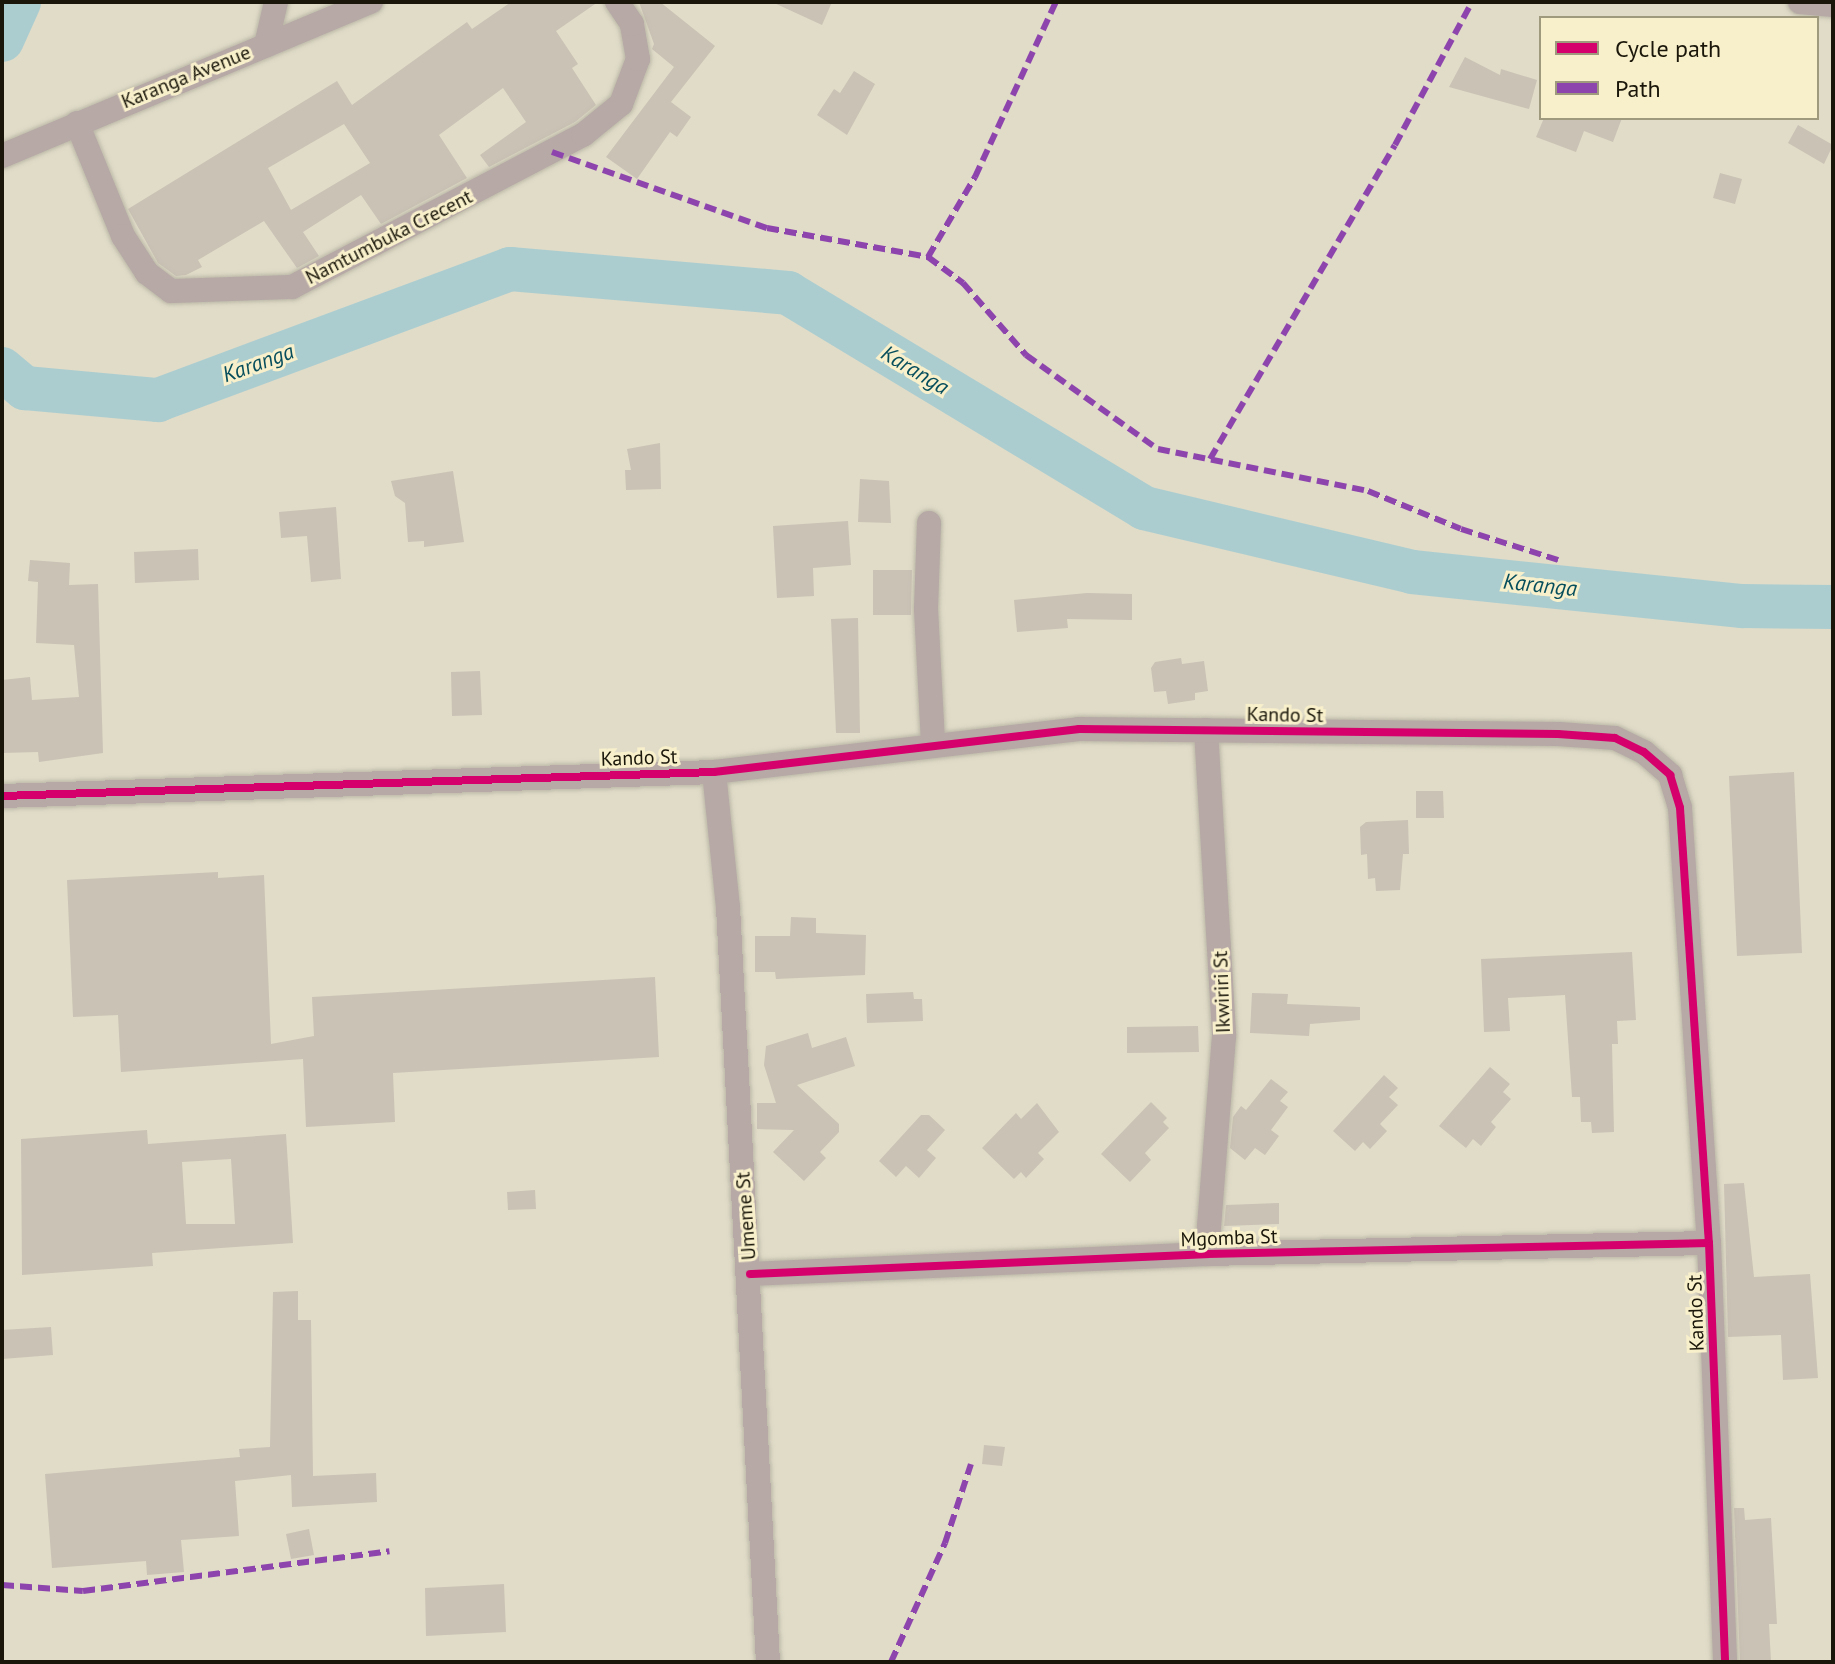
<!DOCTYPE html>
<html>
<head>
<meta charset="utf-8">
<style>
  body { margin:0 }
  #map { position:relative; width:1835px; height:1664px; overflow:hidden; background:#e0dcc8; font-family:"PT Sans",sans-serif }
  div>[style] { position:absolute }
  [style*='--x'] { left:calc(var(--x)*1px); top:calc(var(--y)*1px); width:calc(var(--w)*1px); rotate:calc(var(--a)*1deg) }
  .river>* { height:44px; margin:-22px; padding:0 22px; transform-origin:22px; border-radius:22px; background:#accdd0 }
  .building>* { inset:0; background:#cac2b5 }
  .roads { filter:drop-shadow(0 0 2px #bbb7a7) drop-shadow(0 0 2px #bbb7a7) }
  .street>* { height:24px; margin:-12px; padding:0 12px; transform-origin:12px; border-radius:12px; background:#b6a9a6 }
  .quiet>* { height:6px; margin-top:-3px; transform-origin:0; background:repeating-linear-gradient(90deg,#8e44ad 0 12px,transparent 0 18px) }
  .cycleway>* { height:8px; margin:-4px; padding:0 4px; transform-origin:4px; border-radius:4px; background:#d6006c }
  span { translate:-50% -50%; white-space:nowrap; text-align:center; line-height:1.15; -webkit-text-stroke:6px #f8efcb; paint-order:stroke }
  .street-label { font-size:20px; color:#1a170a }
  .water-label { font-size:22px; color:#064e5c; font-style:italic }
  .frame { position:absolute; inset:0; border:4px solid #1a170a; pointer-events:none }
  .legend { position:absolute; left:1539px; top:16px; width:280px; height:104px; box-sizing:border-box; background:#f8efcb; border:2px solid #9f997e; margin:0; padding:10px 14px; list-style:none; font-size:24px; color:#1a170a }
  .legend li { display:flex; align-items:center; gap:16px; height:40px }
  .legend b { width:40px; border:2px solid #9f997e }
</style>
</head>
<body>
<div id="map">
  <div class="river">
    <i style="--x:2;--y:40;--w:42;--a:-65.9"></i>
    <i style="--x:2;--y:369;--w:30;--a:40"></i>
    <i style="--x:25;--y:388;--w:134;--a:5.2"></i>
    <i style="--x:158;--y:400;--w:376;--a:-20.4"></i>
    <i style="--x:510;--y:269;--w:279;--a:4.9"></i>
    <i style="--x:788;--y:293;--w:416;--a:31.1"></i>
    <i style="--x:1144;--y:508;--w:276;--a:13.4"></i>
    <i style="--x:1412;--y:572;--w:332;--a:5.9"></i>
    <i style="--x:1742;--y:606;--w:91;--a:0.6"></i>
  </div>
  <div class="building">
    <i style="clip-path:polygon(evenodd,511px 2px,598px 2px,556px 31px,578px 64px,572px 68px,596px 105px,575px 122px,489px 167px,480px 155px,526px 122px,503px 88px,439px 135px,467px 178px,381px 224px,361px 195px,303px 232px,319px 256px,297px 268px,264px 221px,198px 260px,202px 267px,186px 275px,176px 276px,158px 263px,128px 209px,337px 81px,352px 105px,467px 22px,472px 29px,511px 2px,344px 124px,370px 163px,291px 210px,268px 168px,344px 124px)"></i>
    <i style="clip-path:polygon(639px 2px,660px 2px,715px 46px,671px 102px,691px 117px,677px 137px,670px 132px,637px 179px,606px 157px,674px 67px,652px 49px,654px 44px)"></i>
    <i style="clip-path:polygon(772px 2px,832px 2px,822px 25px)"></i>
    <i style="clip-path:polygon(1465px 57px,1500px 75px,1501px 69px,1537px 80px,1529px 109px,1449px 87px)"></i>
    <i style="clip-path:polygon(854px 71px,875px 84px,847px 135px,817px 115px,834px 89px,840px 93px)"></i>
    <i style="clip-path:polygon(1544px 118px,1622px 118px,1613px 142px,1584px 131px,1576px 152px,1536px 137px)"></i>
    <i style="clip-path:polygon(1798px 125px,1833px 145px,1824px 164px,1788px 143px)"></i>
    <i style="clip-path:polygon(1720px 173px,1742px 179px,1735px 204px,1713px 198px)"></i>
    <i style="clip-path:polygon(660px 443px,661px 489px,626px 490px,625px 470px,631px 470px,627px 449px)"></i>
    <i style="clip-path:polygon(453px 471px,464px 542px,424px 547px,424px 541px,408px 542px,405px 503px,395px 496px,391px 481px)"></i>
    <i style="clip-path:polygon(860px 479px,889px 481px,891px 523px,858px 522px)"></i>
    <i style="clip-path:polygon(336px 507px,341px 579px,311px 582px,307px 536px,281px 538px,279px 512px)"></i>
    <i style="clip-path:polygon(848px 521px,851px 565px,813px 568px,814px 596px,777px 598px,773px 526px)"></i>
    <i style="clip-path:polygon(198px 549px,199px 580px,135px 583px,134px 552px)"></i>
    <i style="clip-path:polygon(30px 560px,70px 563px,69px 585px,98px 584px,103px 753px,39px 762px,38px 752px,2px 753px,2px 680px,30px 677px,32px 700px,79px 697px,74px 645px,36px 643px,38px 582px,28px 581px)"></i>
    <i style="clip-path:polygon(873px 570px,912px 570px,911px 615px,873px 615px)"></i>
    <i style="clip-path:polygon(1087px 593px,1132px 594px,1132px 620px,1067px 619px,1068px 628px,1017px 632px,1014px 600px)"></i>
    <i style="clip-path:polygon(858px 618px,860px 733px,836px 733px,831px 619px)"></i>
    <i style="clip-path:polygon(1181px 658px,1182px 664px,1204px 661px,1208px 691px,1195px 693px,1195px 700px,1168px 704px,1166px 691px,1154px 692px,1151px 668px,1155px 662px)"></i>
    <i style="clip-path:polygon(480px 671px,482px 715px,452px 716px,451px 672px)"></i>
    <i style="clip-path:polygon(1794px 772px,1802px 953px,1737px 956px,1729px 776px)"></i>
    <i style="clip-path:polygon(1416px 791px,1443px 791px,1444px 818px,1416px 818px)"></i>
    <i style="clip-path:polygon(1408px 820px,1409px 854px,1403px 854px,1400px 890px,1376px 891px,1375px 878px,1368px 879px,1367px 854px,1361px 855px,1360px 827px,1366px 822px)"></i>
    <i style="clip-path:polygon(218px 872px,218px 878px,264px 875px,271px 1044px,314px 1036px,312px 997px,655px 977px,659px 1057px,393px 1073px,395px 1122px,306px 1127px,303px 1059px,121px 1072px,118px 1015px,73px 1017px,67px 880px)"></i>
    <i style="clip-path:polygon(791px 917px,816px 918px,816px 933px,866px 935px,865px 975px,776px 979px,775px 972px,755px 972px,755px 936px,790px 936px)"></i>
    <i style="clip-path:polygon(1632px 952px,1636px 1020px,1617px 1021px,1618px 1044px,1612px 1044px,1614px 1132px,1592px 1133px,1591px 1122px,1581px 1122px,1580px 1097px,1572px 1097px,1565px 995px,1508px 998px,1510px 1031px,1484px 1032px,1481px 959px)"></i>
    <i style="clip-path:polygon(913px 992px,914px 999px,922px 999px,923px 1021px,867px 1023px,866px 994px)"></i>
    <i style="clip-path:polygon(1252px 993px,1288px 994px,1287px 1004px,1360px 1007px,1360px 1020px,1310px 1024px,1309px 1036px,1250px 1033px)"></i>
    <i style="clip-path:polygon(1198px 1026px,1199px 1052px,1127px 1053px,1127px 1027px)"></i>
    <i style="clip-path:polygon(808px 1033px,812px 1048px,846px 1037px,855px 1066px,797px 1085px,839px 1124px,839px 1132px,820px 1152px,826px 1158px,804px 1181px,773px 1152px,794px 1130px,757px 1129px,757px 1103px,776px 1103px,764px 1065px,766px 1046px)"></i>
    <i style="clip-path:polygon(1490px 1067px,1510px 1084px,1503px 1092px,1511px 1099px,1491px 1122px,1496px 1127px,1481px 1146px,1473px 1139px,1466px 1148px,1439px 1126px)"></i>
    <i style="clip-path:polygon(1384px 1075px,1398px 1088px,1389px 1097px,1398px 1105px,1380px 1124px,1387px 1131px,1370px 1149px,1363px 1142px,1355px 1151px,1333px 1131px)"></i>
    <i style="clip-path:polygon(1271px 1079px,1288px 1092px,1280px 1101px,1288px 1107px,1271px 1130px,1279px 1136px,1265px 1155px,1255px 1148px,1245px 1160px,1230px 1148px,1233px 1117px,1241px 1106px,1246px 1110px)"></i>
    <i style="clip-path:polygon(1151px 1102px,1167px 1118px,1163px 1122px,1169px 1128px,1145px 1153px,1151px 1160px,1130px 1182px,1101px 1154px)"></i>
    <i style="clip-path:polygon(1037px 1103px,1059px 1132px,1038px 1153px,1044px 1159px,1026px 1178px,1021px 1172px,1014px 1179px,982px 1148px,1016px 1113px,1021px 1119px)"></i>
    <i style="clip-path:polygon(921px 1115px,929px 1115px,945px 1130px,927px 1150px,936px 1158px,919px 1178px,906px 1166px,896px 1177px,879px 1161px)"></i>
    <i style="clip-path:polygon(evenodd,147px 1130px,148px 1144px,286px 1134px,293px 1243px,152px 1253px,153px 1266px,22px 1275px,21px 1139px,147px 1130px,231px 1159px,235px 1224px,186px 1224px,182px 1162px,231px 1159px)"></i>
    <i style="clip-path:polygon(1744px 1183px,1754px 1277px,1810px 1274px,1818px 1378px,1783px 1380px,1781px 1335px,1728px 1337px,1724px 1184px)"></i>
    <i style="clip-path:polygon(535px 1190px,536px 1209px,508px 1210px,507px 1192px)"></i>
    <i style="clip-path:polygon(1279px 1203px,1279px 1224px,1224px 1226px,1226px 1205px)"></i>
    <i style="clip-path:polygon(298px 1291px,298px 1320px,311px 1320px,313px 1476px,376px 1473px,377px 1502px,292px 1507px,291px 1475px,235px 1481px,239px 1536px,181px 1540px,184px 1572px,147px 1575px,146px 1561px,52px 1568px,45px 1474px,240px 1457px,239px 1449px,270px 1447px,273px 1292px)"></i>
    <i style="clip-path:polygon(51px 1327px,53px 1355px,2px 1359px,2px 1330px)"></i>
    <i style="clip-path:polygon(984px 1445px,1005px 1447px,1002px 1466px,982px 1464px)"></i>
    <i style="clip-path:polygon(1734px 1508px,1744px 1508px,1745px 1520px,1771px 1518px,1777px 1624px,1769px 1624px,1771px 1662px,1740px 1662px)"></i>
    <i style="clip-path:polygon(309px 1529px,314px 1555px,291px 1559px,286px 1534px)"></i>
    <i style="clip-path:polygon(504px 1584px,506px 1632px,426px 1636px,425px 1588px)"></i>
  </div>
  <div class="roads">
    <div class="street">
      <i style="--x:1800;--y:2;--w:33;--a:5"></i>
      <i style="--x:266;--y:45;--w:44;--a:-76.9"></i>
      <i style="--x:77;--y:123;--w:122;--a:67.8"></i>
      <i style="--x:123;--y:236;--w:44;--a:57"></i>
      <i style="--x:147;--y:273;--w:30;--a:37"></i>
      <i style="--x:171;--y:291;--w:121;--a:-1.9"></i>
      <i style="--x:292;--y:287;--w:328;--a:-27.6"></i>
      <i style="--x:583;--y:135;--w:49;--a:-39.2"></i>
      <i style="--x:621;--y:104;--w:48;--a:-69.3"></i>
      <i style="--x:638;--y:59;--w:36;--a:-100"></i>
      <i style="--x:632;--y:24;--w:27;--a:-124"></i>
      <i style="--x:2;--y:156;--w:400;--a:-22.7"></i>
      <i style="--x:929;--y:523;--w:86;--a:92"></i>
      <i style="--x:926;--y:609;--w:133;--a:87"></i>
      <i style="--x:1206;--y:730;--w:307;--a:86.6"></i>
      <i style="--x:1224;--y:1036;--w:219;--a:94.5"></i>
      <i style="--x:714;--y:772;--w:136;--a:84.1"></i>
      <i style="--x:728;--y:907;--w:756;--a:86.97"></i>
      <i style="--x:2;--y:796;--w:712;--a:-1.93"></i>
      <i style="--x:714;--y:772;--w:368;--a:-6.7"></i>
      <i style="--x:1079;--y:729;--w:479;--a:0.6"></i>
      <i style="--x:1558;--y:734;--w:57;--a:4"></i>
      <i style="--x:1615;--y:738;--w:32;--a:26"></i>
      <i style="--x:1644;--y:752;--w:35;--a:41"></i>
      <i style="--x:1670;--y:775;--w:34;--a:73"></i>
      <i style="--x:1680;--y:808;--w:436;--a:86.2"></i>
      <i style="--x:1709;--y:1243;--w:419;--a:87.8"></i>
      <i style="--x:750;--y:1274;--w:457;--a:-2.5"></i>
      <i style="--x:1207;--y:1254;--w:502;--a:-1.26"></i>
    </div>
  </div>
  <div class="quiet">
    <i style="--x:552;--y:152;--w:228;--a:19.5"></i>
    <i style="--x:767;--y:228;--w:164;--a:10.2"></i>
    <i style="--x:928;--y:257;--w:44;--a:36.6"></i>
    <i style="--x:963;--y:283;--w:96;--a:48.8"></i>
    <i style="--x:1026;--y:355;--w:162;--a:35.5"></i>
    <i style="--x:1158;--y:449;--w:214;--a:11.3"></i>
    <i style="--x:1368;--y:491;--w:100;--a:22.2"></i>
    <i style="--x:1461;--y:529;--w:102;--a:17.7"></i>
    <i style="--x:928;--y:257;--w:93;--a:-59.6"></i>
    <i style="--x:975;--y:177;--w:193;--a:-65.2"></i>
    <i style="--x:1210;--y:459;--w:364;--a:-59.5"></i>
    <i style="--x:1395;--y:145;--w:162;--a:-61.7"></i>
    <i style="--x:2;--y:1585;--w:81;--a:4.2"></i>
    <i style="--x:83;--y:1591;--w:309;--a:-7.4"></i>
    <i style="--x:891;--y:1662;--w:131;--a:-65.6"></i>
    <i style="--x:945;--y:1543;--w:83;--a:-71.8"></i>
  </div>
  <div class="cycleway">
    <i style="--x:2;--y:796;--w:712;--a:-1.93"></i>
    <i style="--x:714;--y:772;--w:368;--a:-6.7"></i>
    <i style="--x:1079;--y:729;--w:479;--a:0.6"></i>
    <i style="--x:1558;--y:734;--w:57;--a:4"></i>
    <i style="--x:1615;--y:738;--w:32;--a:26"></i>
    <i style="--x:1644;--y:752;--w:35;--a:41"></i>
    <i style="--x:1670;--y:775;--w:34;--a:73"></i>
    <i style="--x:1680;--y:808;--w:436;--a:86.2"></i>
    <i style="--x:1709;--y:1243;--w:419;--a:87.8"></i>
    <i style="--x:750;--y:1274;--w:457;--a:-2.5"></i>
    <i style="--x:1207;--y:1254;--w:502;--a:-1.26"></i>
  </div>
  <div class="street-label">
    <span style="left:186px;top:77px;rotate:-22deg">Karanga Avenue</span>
    <span style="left:389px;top:237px;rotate:-27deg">Namtumbuka Crecent</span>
    <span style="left:1285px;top:715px;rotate:1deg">Kando St</span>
    <span style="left:639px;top:758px;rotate:-2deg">Kando St</span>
    <span style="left:1222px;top:992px;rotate:-92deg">Ikwiriri St</span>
    <span style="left:746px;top:1216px;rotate:-94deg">Umeme St</span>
    <span style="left:1229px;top:1238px;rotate:-2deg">Mgomba St</span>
    <span style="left:1696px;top:1313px;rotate:-92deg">Kando St</span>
  </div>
  <div class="water-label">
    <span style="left:258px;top:363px;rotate:-20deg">Karanga</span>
    <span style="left:915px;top:370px;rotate:31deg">Karanga</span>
    <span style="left:1540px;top:585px;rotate:6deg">Karanga</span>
  </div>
  <div class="frame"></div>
  <ul class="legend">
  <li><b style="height:10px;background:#d6006c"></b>Cycle path</li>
  <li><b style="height:10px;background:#8e44ad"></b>Path</li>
  </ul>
</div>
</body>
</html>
